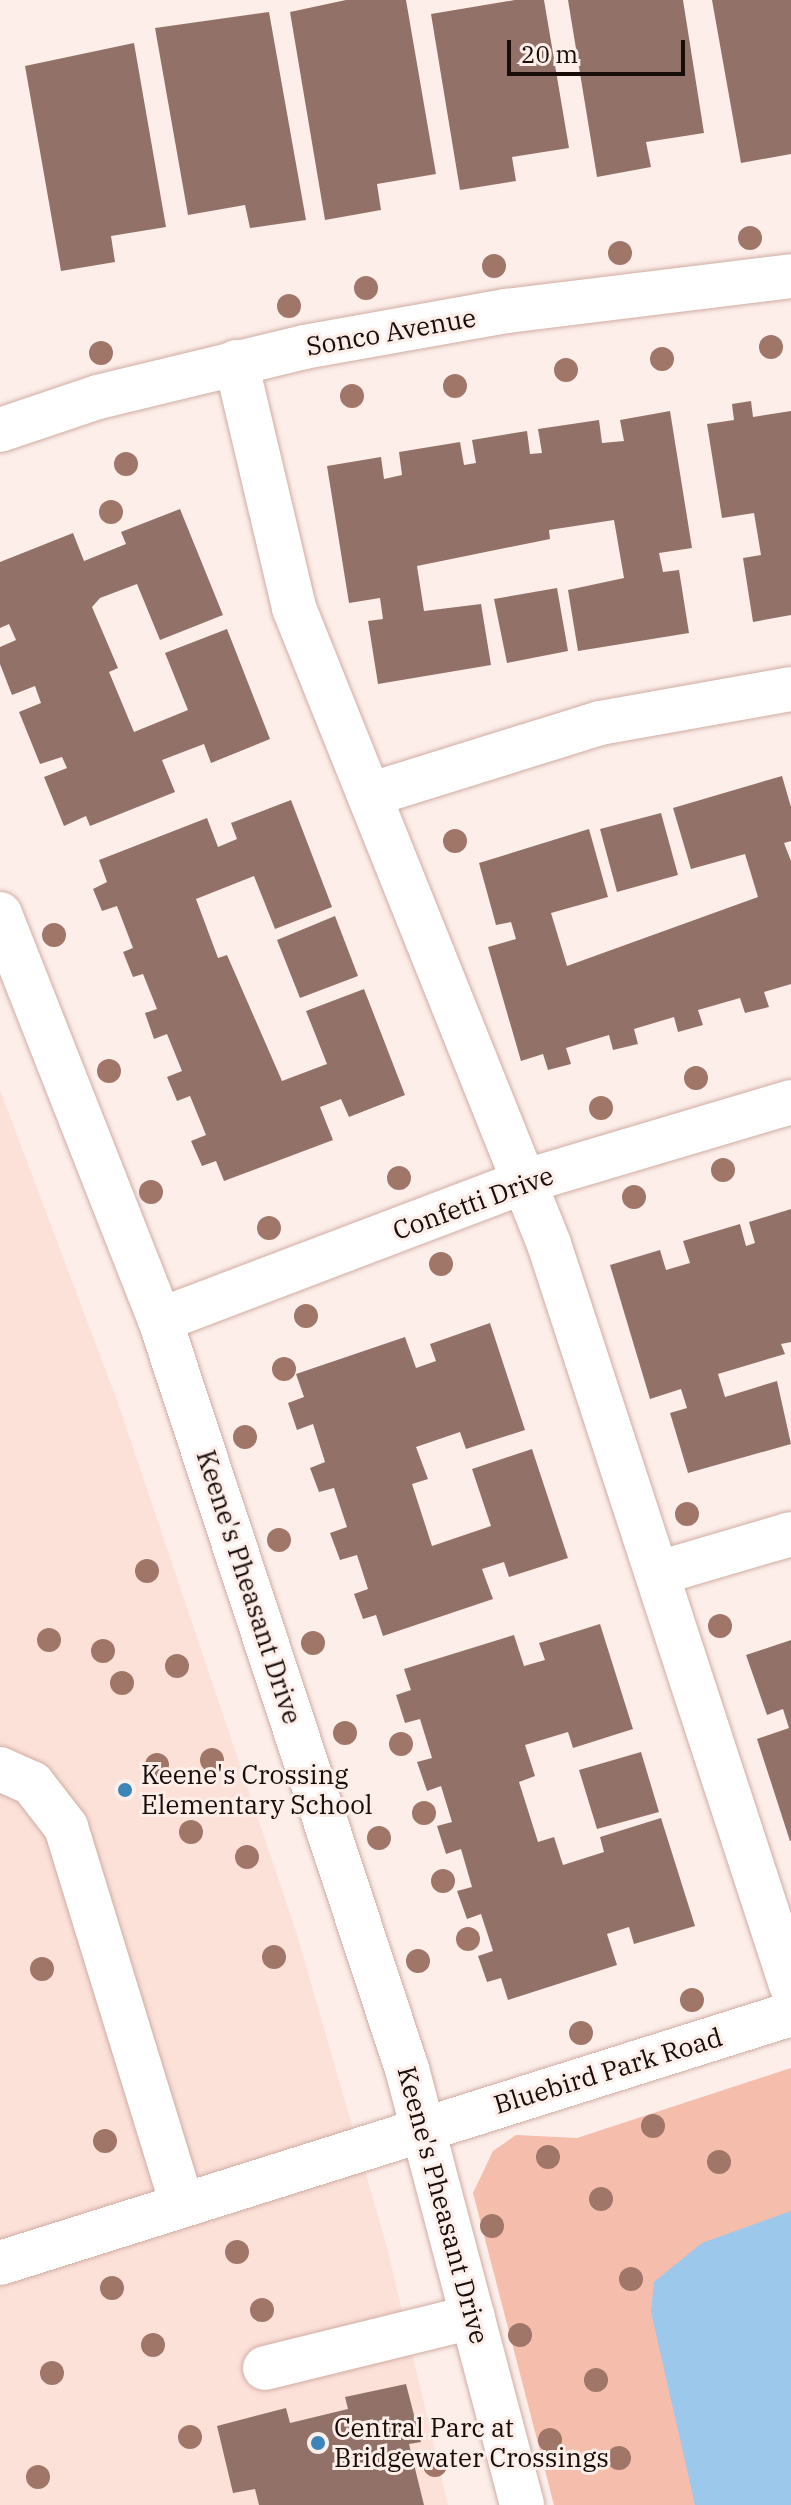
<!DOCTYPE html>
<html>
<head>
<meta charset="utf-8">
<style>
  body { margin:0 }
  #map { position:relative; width:791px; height:2505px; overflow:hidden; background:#fdeeea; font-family:"IBM Plex Serif",serif }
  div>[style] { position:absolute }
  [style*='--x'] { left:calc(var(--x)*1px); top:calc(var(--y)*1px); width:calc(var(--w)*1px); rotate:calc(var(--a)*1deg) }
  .built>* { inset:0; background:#fce1d9 }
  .green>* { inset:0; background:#f4bdac }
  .water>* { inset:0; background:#9bc8eb }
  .building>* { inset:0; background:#927268 }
  .roads { filter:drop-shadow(0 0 2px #cfada2) drop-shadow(0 0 2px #cfada2) }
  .minor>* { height:44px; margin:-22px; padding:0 22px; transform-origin:22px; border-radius:22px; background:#fff }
  .trees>* { width:24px; height:24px; margin:-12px; border-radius:50%; background:#a07669 }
  .dots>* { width:22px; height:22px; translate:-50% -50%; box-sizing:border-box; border:4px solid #fdeeea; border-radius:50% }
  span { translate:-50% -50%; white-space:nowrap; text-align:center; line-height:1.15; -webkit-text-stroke:6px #fdeeea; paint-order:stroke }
  .street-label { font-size:26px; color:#190d0a }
  .poi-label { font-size:26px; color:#190d0a }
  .left { translate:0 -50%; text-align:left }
  .scale { position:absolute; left:507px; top:40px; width:178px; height:36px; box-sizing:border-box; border:4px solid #190d0a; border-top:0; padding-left:10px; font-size:24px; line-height:28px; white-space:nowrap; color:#190d0a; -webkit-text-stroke:6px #fdeeea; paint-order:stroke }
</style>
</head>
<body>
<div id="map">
  <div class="built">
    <i style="clip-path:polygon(0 1090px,117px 1400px,296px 1931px,387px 2247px,448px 2505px,0 2505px)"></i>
  </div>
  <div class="green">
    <i style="clip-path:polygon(791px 2068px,791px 2505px,554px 2505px,473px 2193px,493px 2151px,516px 2135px,577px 2138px)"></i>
  </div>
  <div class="water">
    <i style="clip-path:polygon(791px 2211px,791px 2505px,695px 2505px,651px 2312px,654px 2282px,702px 2243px)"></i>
  </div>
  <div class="building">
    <i style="clip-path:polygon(346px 0,406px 0,436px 174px,377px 184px,381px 210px,325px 220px,290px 12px)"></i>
    <i style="clip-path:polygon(515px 0,544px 0,569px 148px,512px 157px,516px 181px,460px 190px,431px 14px)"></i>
    <i style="clip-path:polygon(568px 0,683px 0,704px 133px,646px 142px,651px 167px,597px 177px)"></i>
    <i style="clip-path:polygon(712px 0,791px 0,791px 154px,741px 163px)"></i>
    <i style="clip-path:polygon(269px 12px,306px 220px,250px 228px,245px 205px,188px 215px,155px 28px)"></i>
    <i style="clip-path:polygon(134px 43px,166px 227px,111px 236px,115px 262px,61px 271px,25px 66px)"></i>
    <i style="clip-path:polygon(751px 401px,753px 417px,791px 411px,791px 615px,753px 622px,743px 558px,761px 555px,754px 513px,722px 518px,707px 424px,734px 420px,732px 404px)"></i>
    <i style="clip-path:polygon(670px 411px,692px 548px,659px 553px,663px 572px,679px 570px,689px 633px,578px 651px,568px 590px,624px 578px,614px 520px,549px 530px,550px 539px,417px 566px,424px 611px,481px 604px,491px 665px,378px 684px,368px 621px,383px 619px,380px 598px,349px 603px,327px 466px,381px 457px,384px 479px,402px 475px,399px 452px,460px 442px,464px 465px,476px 463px,472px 440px,527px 431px,530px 454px,542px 453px,538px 429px,599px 420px,602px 443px,624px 441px,620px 420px)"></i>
    <i style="clip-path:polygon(180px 509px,223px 615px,160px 640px,137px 584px,100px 598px,92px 607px,118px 668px,109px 672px,134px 732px,188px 710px,165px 653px,227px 629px,270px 739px,211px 763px,204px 744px,162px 760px,175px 792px,90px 826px,86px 816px,64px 826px,44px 777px,67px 768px,62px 757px,40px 764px,19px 712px,41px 703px,35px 686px,12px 695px,0 664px,0 647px,16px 640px,9px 624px,0 628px,0 562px,73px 533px,84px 561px,126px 544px,121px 532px)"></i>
    <i style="clip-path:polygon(557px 588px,568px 651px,507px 663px,494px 599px)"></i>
    <i style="clip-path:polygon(782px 776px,791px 807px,791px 841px,784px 843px,791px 861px,791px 984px,764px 992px,769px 1007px,745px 1013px,740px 998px,698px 1010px,703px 1025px,678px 1032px,674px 1017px,634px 1029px,638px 1044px,613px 1050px,609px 1035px,566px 1048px,571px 1064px,548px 1070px,543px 1054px,521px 1061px,488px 947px,516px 939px,511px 922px,496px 925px,479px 863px,589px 829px,608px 897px,551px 913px,567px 966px,758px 897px,745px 854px,691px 869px,673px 808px)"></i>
    <i style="clip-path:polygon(291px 800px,332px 907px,275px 929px,254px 876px,196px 899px,218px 958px,227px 955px,282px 1081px,327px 1064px,306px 1011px,364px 989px,405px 1095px,349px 1117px,341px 1099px,320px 1107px,333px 1140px,224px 1181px,216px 1161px,202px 1166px,191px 1141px,206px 1135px,190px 1096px,177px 1101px,167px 1077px,182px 1071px,167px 1034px,154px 1039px,145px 1013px,157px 1009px,143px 974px,133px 977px,123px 952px,133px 948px,117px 906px,102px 911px,93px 889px,107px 882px,99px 860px,207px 818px,218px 847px,237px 839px,231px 823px)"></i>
    <i style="clip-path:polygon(661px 813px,678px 875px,617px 892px,600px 829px)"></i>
    <i style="clip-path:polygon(335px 916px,358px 976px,300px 998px,277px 940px)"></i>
    <i style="clip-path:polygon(791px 1209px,791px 1342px,781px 1344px,785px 1354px,718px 1374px,725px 1397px,777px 1381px,791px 1444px,688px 1473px,670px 1413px,687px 1408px,681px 1389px,650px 1399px,610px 1265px,660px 1250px,666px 1270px,690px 1263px,683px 1241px,740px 1224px,746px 1246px,755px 1243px,749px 1222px)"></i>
    <i style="clip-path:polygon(490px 1323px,525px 1430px,466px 1449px,460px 1432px,416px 1447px,428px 1479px,412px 1484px,432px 1546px,491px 1526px,472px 1469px,532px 1449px,568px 1558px,509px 1577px,504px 1562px,482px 1569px,493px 1599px,383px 1636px,376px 1615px,363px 1619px,354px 1594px,368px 1589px,357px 1555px,340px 1560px,330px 1533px,347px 1527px,334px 1488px,319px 1492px,310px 1468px,325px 1462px,313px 1424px,297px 1430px,288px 1403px,304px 1397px,296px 1374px,405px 1337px,416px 1368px,436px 1361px,430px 1344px)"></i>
    <i style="clip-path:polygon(600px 1624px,633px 1729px,573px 1748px,568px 1732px,525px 1745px,535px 1776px,519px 1782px,538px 1842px,554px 1837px,563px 1865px,604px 1852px,600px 1837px,661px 1818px,695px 1926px,634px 1944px,629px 1927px,607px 1934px,617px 1965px,508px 2000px,501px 1978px,487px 1982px,478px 1956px,493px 1951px,481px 1914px,467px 1919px,457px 1891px,472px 1887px,461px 1849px,446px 1854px,437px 1826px,452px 1822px,441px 1786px,427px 1791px,417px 1762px,432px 1758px,420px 1719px,405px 1723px,396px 1695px,411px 1690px,404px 1669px,514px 1635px,524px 1666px,545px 1660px,539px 1643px)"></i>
    <i style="clip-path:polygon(791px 1640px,791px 1841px,790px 1841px,757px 1739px,789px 1728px,783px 1709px,767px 1715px,746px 1655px)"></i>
    <i style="clip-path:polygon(641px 1752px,659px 1812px,597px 1829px,579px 1770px)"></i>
    <i style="clip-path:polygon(406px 2384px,421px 2442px,409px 2444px,424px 2505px,259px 2505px,255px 2489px,233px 2493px,217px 2426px,286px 2408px,290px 2423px,348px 2409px,345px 2397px)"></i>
  </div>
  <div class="roads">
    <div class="minor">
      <i style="--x:236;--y:362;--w:253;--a:76.7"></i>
      <i style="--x:294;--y:608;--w:685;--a:68.15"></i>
      <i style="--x:549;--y:1244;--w:780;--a:71.91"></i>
      <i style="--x:0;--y:430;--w:103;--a:-18.6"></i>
      <i style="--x:98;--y:397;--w:212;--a:-13.6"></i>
      <i style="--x:304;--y:347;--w:206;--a:-10.1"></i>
      <i style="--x:507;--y:311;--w:286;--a:-7"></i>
      <i style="--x:369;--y:795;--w:242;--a:-17.3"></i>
      <i style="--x:600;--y:723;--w:194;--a:-10.1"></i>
      <i style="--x:0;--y:914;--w:436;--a:68.5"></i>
      <i style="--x:160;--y:1320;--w:789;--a:71.75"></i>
      <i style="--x:407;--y:2069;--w:451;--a:75.2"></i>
      <i style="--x:160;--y:1320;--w:392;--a:-20.8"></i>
      <i style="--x:526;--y:1181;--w:277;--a:-16.6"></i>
      <i style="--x:662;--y:1572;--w:134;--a:-16.4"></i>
      <i style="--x:0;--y:1769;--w:35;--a:24"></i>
      <i style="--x:32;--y:1783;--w:56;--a:52.3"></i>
      <i style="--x:66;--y:1827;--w:394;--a:72.9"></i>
      <i style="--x:0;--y:2263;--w:829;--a:-17.47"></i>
      <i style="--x:265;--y:2368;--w:214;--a:-13.8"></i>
    </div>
  </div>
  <div class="trees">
    <i style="left:750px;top:238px"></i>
    <i style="left:620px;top:253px"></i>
    <i style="left:494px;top:266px"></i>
    <i style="left:366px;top:288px"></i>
    <i style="left:289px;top:306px"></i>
    <i style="left:771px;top:347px"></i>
    <i style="left:101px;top:353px"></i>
    <i style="left:662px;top:359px"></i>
    <i style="left:566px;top:370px"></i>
    <i style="left:455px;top:386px"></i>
    <i style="left:352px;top:396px"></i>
    <i style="left:126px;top:464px"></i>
    <i style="left:111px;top:512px"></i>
    <i style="left:455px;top:841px"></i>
    <i style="left:54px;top:935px"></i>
    <i style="left:109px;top:1071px"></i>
    <i style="left:696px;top:1078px"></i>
    <i style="left:601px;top:1108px"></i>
    <i style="left:723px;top:1170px"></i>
    <i style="left:399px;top:1178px"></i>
    <i style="left:151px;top:1192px"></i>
    <i style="left:634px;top:1197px"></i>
    <i style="left:269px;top:1228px"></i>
    <i style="left:441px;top:1264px"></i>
    <i style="left:306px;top:1316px"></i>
    <i style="left:284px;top:1369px"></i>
    <i style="left:245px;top:1437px"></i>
    <i style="left:687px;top:1514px"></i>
    <i style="left:279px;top:1540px"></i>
    <i style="left:147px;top:1571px"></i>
    <i style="left:720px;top:1626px"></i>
    <i style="left:49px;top:1640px"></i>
    <i style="left:313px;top:1643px"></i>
    <i style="left:103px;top:1651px"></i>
    <i style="left:177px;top:1666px"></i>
    <i style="left:122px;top:1683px"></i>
    <i style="left:345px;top:1733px"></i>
    <i style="left:401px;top:1744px"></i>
    <i style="left:212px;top:1760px"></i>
    <i style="left:157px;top:1765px"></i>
    <i style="left:424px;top:1813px"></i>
    <i style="left:191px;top:1832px"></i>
    <i style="left:379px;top:1838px"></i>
    <i style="left:247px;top:1857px"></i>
    <i style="left:443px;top:1881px"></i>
    <i style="left:468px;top:1939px"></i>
    <i style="left:274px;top:1957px"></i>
    <i style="left:418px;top:1961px"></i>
    <i style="left:42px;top:1969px"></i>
    <i style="left:692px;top:2000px"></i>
    <i style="left:581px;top:2033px"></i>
    <i style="left:653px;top:2126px"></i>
    <i style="left:105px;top:2141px"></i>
    <i style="left:548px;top:2157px"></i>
    <i style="left:719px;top:2162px"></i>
    <i style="left:601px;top:2199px"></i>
    <i style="left:492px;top:2226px"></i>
    <i style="left:237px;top:2252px"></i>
    <i style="left:631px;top:2279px"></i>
    <i style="left:112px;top:2288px"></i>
    <i style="left:262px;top:2310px"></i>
    <i style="left:520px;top:2335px"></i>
    <i style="left:153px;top:2345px"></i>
    <i style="left:52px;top:2373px"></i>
    <i style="left:596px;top:2380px"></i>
    <i style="left:190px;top:2437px"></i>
    <i style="left:550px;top:2440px"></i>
    <i style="left:619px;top:2458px"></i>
    <i style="left:435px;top:2465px"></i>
    <i style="left:38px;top:2477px"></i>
  </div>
  <div class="dots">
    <i style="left:125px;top:1790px;background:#3b85b8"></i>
    <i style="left:318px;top:2443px;background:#3b85b8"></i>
  </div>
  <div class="street-label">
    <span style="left:391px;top:332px;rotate:-10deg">Sonco Avenue</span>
    <span style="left:473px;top:1203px;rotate:-20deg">Confetti Drive</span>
    <span style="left:249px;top:1587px;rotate:72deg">Keene's Pheasant Drive</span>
    <span style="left:608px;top:2071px;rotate:-17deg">Bluebird Park Road</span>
    <span style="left:443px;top:2205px;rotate:75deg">Keene's Pheasant Drive</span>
  </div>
  <div class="poi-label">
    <span class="left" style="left:141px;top:1790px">Keene's Crossing<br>Elementary School</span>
    <span class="left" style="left:334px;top:2443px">Central Parc at<br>Bridgewater Crossings</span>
  </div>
  <div class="scale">20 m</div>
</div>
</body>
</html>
